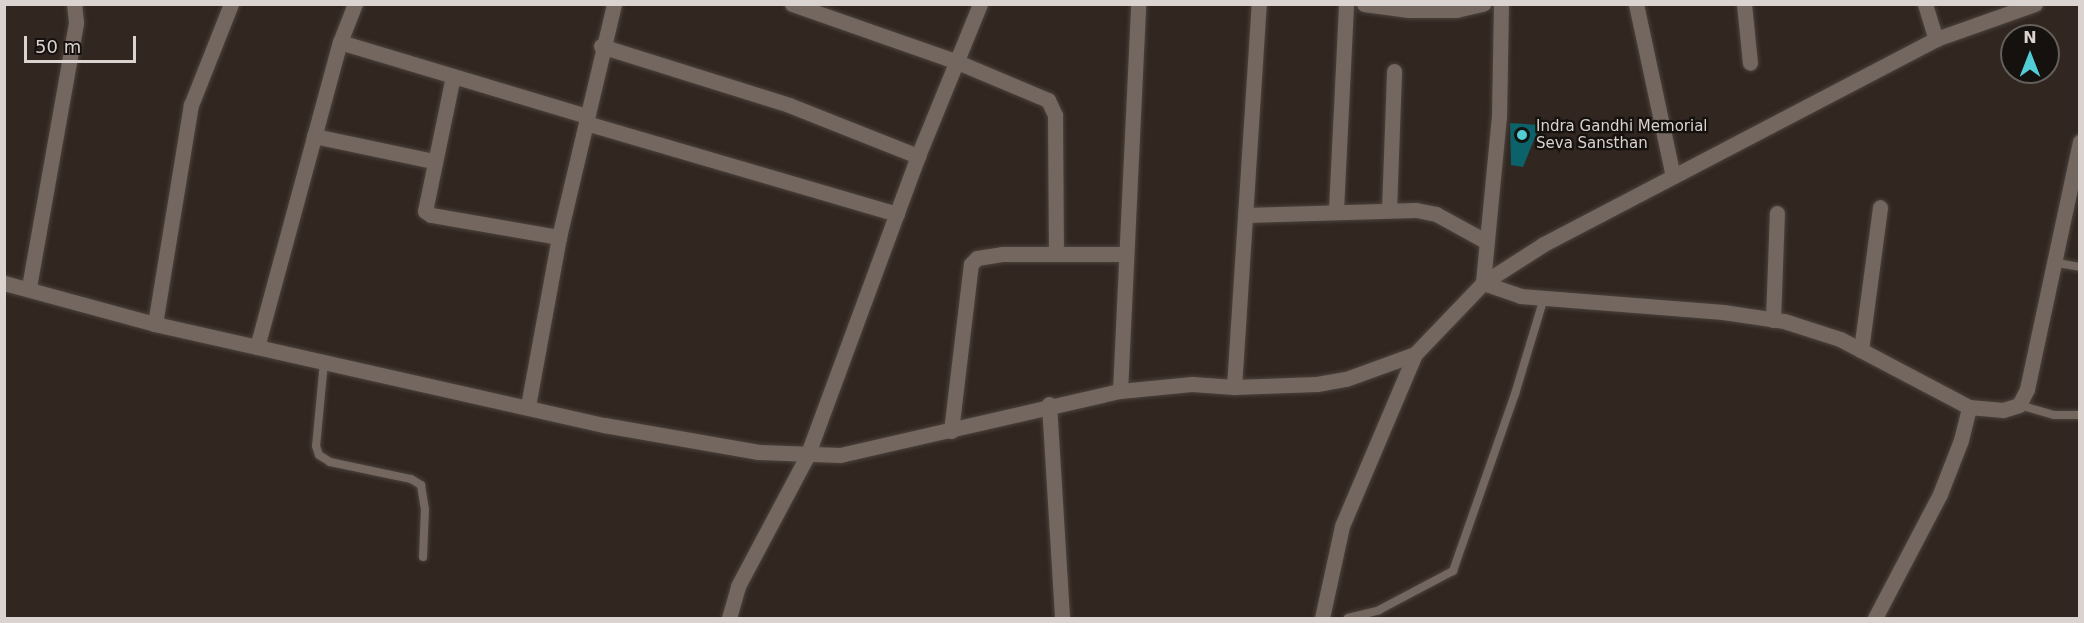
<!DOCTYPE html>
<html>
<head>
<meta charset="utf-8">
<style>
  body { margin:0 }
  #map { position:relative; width:2084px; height:623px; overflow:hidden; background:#312620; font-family:"DejaVu Sans",sans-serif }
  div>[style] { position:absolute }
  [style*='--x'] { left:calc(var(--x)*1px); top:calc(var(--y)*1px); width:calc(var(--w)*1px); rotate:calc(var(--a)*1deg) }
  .building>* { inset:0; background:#0b6369 }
  .roads { filter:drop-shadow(0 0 2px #4b423c) drop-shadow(0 0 2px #4b423c) }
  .lane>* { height:8px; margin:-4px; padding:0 4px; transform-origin:4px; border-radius:4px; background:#746760 }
  .street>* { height:15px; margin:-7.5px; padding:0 7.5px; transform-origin:7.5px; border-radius:7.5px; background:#746760 }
  .secondary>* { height:15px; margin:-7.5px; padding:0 7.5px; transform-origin:7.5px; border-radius:7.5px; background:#746760 }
  .dots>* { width:16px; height:16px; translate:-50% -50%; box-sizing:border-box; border:3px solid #15110e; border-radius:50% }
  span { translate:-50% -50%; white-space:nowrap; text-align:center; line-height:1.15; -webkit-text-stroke:4.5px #15110e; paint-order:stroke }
  .poi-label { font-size:15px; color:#dad3cf }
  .left { translate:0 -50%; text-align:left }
  .frame { position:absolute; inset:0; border:6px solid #dad3cf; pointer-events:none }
  .north { position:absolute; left:2000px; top:24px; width:60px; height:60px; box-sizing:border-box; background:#15110e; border:2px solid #645f5b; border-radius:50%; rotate:0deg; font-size:16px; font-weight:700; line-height:24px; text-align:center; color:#dad3cf }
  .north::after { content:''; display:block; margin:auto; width:21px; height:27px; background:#52ccd5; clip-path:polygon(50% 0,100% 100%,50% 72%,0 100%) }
  .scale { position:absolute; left:24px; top:36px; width:112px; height:27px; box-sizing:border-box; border:3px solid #dad3cf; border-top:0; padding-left:8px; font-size:18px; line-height:21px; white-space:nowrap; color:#dad3cf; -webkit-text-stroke:4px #15110e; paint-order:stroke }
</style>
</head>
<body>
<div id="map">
  <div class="building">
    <i style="clip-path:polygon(1510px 123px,1540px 125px,1523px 167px,1511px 165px)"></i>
  </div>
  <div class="roads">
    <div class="lane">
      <i style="--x:2052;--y:262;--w:28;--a:10"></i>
      <i style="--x:324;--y:362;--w:84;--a:95.4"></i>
      <i style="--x:316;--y:446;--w:9;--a:72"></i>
      <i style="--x:319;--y:455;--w:13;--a:32"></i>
      <i style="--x:330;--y:462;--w:83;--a:11.9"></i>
      <i style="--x:411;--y:479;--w:12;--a:31"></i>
      <i style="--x:421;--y:485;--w:24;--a:81"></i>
      <i style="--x:425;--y:509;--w:48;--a:92.4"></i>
      <i style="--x:2019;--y:405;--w:36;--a:16"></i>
      <i style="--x:2054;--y:415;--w:26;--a:0"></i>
      <i style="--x:1348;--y:618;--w:32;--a:-14"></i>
      <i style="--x:1379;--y:610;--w:84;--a:-27.8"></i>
      <i style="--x:1453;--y:571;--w:188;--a:-70.7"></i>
      <i style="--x:1515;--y:394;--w:100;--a:-73.2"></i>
    </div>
    <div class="street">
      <i style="--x:792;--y:4;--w:173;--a:19.3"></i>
      <i style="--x:955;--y:61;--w:101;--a:22.8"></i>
      <i style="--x:1048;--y:100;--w:17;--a:65"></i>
      <i style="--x:1055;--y:115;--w:139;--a:89.6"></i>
      <i style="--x:1364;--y:4;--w:45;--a:7.6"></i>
      <i style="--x:1409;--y:10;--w:47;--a:0"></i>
      <i style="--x:1456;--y:10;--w:28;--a:-13"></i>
      <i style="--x:1501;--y:4;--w:112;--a:91"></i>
      <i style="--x:1499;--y:116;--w:168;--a:95.5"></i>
      <i style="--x:1483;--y:283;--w:39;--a:19"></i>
      <i style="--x:1520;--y:296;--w:204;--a:4.5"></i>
      <i style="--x:1723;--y:312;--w:62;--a:8.4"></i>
      <i style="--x:1784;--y:321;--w:59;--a:17.8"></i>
      <i style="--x:1840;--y:339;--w:146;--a:27.8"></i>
      <i style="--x:1969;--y:407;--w:34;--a:5"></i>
      <i style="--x:2003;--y:410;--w:17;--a:-17"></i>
      <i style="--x:2019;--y:405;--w:18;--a:-63"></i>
      <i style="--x:2027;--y:389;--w:253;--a:-77.9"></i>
      <i style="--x:1636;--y:4;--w:176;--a:77.9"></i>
      <i style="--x:1744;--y:4;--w:59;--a:84.2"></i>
      <i style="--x:1925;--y:4;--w:37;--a:73"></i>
      <i style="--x:340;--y:42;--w:258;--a:16.7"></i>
      <i style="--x:601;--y:46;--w:197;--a:17.4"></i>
      <i style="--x:789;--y:105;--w:139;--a:21.6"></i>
      <i style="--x:453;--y:76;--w:138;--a:101.7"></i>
      <i style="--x:425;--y:211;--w:7;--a:34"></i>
      <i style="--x:431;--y:215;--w:130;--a:9.8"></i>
      <i style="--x:586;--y:123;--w:324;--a:16.3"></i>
      <i style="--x:314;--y:136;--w:122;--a:11.9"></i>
      <i style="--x:1336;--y:210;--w:206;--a:-87.2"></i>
      <i style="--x:1389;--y:210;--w:139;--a:-87.9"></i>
      <i style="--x:1245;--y:215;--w:171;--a:-1.7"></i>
      <i style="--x:1416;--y:210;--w:20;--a:11"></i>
      <i style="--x:1436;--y:214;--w:58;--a:28.8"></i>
      <i style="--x:29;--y:287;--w:269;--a:-79.9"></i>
      <i style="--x:76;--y:22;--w:18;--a:-96"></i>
      <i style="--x:1773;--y:320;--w:107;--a:-87.9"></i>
      <i style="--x:155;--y:324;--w:222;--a:-80.7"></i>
      <i style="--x:191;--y:105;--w:109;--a:-68.4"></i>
      <i style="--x:257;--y:347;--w:316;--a:-74.8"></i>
      <i style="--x:340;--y:42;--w:41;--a:-68.5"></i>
      <i style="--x:1861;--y:350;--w:144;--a:-82.4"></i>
      <i style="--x:1234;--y:387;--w:384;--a:-86.3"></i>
      <i style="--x:1120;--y:391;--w:387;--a:-87.3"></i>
      <i style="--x:1049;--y:404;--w:214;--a:86.5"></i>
      <i style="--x:528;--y:406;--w:172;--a:-79.6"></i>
      <i style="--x:559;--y:237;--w:239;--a:-76.7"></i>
      <i style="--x:951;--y:431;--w:168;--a:-83.2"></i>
      <i style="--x:971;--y:264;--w:8;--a:-45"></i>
      <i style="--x:977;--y:258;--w:25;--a:-9"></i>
      <i style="--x:1002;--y:254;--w:124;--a:0"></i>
      <i style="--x:729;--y:618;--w:33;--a:-74"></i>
      <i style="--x:738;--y:586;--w:147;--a:-62"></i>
      <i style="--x:807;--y:456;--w:320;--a:-69.7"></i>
      <i style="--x:918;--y:156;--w:164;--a:-67.8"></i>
      <i style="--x:1322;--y:618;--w:94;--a:-77.7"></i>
      <i style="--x:1342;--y:526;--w:187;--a:-67"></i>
      <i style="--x:1875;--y:618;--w:140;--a:-62.3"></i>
      <i style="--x:1940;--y:494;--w:58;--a:-68.7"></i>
      <i style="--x:1961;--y:440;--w:34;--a:-76"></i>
    </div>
    <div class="secondary">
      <i style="--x:4;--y:283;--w:156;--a:15.2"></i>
      <i style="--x:155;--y:324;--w:460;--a:12.7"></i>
      <i style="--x:604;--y:425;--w:157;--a:9.9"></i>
      <i style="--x:759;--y:452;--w:81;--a:2.1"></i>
      <i style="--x:840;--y:455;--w:287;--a:-12.9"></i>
      <i style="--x:1120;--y:391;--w:72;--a:-5.6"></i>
      <i style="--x:1192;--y:384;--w:42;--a:4.1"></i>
      <i style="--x:1234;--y:387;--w:83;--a:-2.1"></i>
      <i style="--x:1317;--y:384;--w:29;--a:-10"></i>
      <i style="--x:1346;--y:379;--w:73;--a:-19.9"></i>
      <i style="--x:1415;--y:354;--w:98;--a:-46.2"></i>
      <i style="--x:1483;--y:283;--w:72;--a:-32.6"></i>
      <i style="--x:1544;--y:244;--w:442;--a:-27.6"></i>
      <i style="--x:1936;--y:39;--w:105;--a:-19.5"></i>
    </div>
  </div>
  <div class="dots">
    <i style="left:1522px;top:135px;background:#52ccd5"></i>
  </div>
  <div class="poi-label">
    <span class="left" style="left:1536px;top:135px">Indra Gandhi Memorial<br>Seva Sansthan</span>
  </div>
  <div class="frame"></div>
  <div class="north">N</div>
  <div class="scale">50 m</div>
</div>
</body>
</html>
